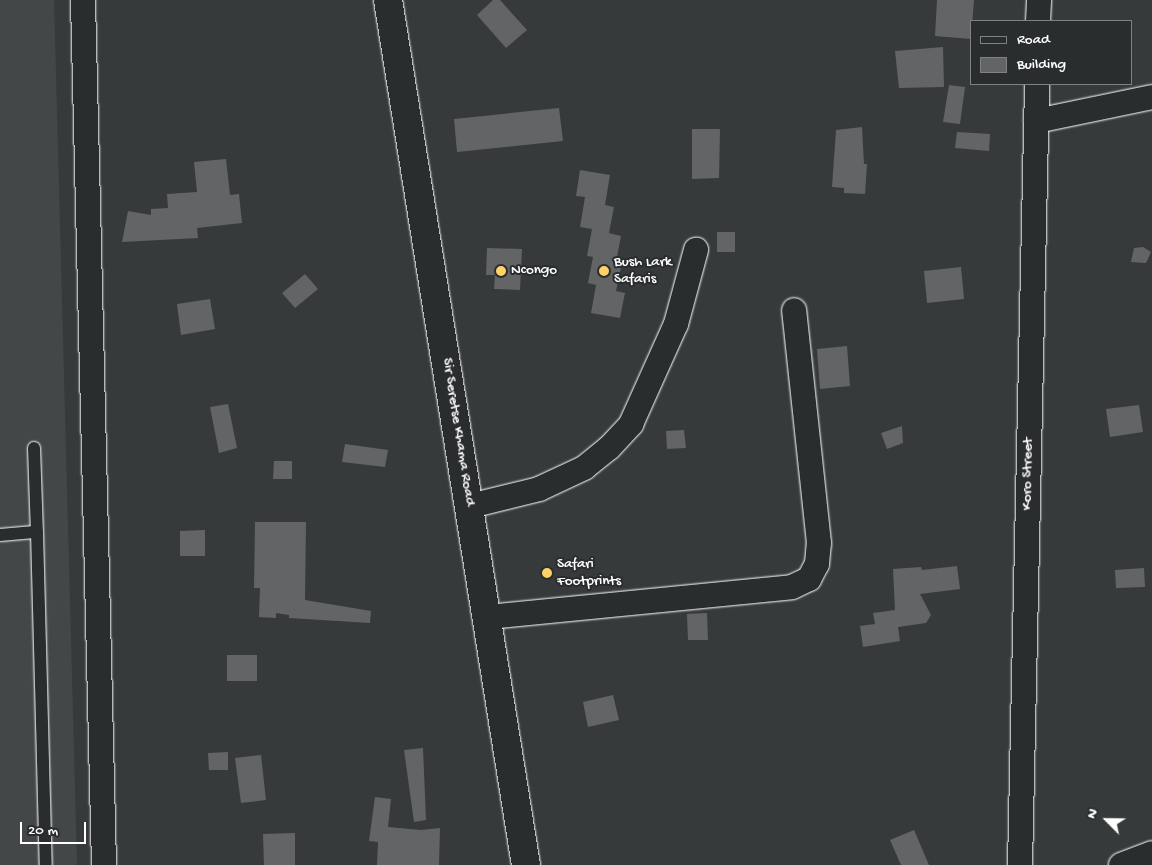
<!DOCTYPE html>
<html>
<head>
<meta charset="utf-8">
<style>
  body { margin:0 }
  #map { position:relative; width:1152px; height:865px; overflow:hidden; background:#373a3b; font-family:"Gochi Hand",sans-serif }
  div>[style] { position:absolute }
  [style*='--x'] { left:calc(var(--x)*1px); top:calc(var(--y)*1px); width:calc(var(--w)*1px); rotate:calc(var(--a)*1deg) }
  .built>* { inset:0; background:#444748 }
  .building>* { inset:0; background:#636465 }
  .roads { filter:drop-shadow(0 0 1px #fff) drop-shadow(0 0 1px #fff) }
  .lane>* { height:12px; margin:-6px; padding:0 6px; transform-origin:6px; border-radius:6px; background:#2a2d2e }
  .street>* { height:24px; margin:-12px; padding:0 12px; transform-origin:12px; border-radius:12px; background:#2a2d2e }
  .secondary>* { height:28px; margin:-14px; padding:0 14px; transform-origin:14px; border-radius:14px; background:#2a2d2e }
  .dots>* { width:14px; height:14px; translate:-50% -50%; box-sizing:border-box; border:2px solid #2a2d2e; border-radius:50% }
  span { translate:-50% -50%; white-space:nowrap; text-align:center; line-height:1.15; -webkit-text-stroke:4px #2a2d2e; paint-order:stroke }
  .poi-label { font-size:15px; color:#fff }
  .left { translate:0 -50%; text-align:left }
  .street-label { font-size:15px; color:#fff }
  .legend { position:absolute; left:970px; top:20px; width:162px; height:65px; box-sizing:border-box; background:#2a2d2e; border:1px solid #7f8182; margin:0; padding:6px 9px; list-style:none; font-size:15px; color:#fff }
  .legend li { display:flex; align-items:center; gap:10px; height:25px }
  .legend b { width:25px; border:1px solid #7f8182 }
  .north { position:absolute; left:1082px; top:795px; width:50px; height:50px; -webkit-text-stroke:4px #2a2d2e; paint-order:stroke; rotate:293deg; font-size:14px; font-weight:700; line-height:20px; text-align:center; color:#fff }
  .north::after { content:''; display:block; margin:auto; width:18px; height:22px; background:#fff; clip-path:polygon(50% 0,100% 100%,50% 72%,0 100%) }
  .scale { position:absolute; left:20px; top:822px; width:66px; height:22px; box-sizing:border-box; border:2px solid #fff; border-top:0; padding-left:6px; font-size:15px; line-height:18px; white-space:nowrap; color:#fff; -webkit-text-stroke:4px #2a2d2e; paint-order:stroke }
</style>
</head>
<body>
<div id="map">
  <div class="built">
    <i style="clip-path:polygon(0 0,54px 0,77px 865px,0 865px)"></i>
  </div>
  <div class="building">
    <i style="clip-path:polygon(493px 0,500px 0,527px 30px,506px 48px,477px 15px)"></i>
    <i style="clip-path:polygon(937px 0,974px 0,971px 39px,935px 36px)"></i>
    <i style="clip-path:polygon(943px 47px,944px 87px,899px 88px,895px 51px)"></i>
    <i style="clip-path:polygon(949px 85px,965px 87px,960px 124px,943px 122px)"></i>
    <i style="clip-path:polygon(559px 108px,563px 141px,457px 152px,454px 119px)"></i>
    <i style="clip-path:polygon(862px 127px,864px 164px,867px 164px,865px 194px,844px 193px,844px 188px,832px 187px,836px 130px)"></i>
    <i style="clip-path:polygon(692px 129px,720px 129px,719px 178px,692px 179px)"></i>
    <i style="clip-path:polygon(957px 132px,990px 134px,989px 151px,955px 148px)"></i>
    <i style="clip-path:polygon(226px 159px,230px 195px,239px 194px,242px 223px,197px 228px,198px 238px,122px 242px,128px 211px,151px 215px,151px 209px,168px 208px,167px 194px,197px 192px,194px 162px)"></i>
    <i style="clip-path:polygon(580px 170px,610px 175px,605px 205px,614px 207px,609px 233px,621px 236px,616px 262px,622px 263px,616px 291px,625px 293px,620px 318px,591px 313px,596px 285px,588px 283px,593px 257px,587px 256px,592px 229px,580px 227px,585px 197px,576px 196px)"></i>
    <i style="clip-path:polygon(717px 232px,735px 232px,735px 252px,717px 252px)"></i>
    <i style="clip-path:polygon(1143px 247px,1151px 252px,1146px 263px,1131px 262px,1134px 248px)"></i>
    <i style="clip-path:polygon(487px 248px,522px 249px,520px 290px,494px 289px,495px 275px,486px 275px)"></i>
    <i style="clip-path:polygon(961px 267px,964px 299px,927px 303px,924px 271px)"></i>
    <i style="clip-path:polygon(305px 274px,318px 289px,295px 308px,282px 293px)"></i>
    <i style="clip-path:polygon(210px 299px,215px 329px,181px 335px,177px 304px)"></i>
    <i style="clip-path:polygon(847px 346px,850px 386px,820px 389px,817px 349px)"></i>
    <i style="clip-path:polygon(228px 404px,237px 448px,219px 453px,210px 407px)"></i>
    <i style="clip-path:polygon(1139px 405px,1143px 432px,1110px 437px,1106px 409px)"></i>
    <i style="clip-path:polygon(902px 426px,903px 443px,887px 449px,881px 433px)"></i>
    <i style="clip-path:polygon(684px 430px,686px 448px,667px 449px,666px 431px)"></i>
    <i style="clip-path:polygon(345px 444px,388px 450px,385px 467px,342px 462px)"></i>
    <i style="clip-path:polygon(274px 461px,292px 461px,292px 479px,273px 479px)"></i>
    <i style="clip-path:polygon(255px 522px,306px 522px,305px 600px,371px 611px,370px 623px,289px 618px,289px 615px,276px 613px,276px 618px,259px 617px,260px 588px,254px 588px)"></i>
    <i style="clip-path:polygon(205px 530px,205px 556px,180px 556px,180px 531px)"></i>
    <i style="clip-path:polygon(957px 566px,960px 589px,920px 594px,931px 615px,926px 623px,898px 627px,900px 641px,863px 647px,860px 626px,875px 624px,873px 613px,895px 610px,893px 569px,921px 567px,922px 570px)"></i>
    <i style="clip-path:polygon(1144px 568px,1145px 587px,1116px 588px,1115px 570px)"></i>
    <i style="clip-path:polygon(707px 613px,708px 640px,688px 640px,687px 614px)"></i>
    <i style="clip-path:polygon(227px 655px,257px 655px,257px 681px,227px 681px)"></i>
    <i style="clip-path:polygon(613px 695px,619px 720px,588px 727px,583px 702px)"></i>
    <i style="clip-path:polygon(423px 748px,426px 820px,414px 822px,404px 750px)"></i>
    <i style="clip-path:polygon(228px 752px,228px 770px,209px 770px,208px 753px)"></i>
    <i style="clip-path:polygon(261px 755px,266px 800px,241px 803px,235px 758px)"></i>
    <i style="clip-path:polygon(375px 797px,391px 799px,388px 827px,421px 830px,440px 828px,439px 865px,377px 865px,378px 842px,369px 841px)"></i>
    <i style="clip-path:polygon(914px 830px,929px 865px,901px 865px,890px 840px)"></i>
    <i style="clip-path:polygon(295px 833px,295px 865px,264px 865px,263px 834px)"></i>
  </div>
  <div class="roads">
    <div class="lane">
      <i style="--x:34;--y:448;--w:84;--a:88"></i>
      <i style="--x:0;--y:535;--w:37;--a:-5"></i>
      <i style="--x:37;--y:532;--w:333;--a:88.5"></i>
    </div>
    <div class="street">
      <i style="--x:83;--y:0;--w:865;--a:88.61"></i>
      <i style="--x:1038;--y:21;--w:21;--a:-87"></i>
      <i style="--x:1036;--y:121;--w:118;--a:-11.7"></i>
      <i style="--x:470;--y:506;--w:71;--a:-13.8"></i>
      <i style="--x:539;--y:489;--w:50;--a:-25"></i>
      <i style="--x:584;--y:468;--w:32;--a:-39"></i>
      <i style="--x:609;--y:448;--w:33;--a:-47"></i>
      <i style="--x:631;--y:424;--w:110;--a:-65.8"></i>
      <i style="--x:676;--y:324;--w:77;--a:-74.9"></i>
      <i style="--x:488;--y:617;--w:305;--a:-5.6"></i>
      <i style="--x:792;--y:587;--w:19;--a:-25"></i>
      <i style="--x:809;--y:579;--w:17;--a:-62"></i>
      <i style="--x:817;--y:564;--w:21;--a:-85"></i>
      <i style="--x:819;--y:543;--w:234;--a:-96.1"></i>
      <i style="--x:1020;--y:865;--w:781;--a:-88.75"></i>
      <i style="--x:1121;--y:865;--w:33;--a:-21"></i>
    </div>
    <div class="secondary">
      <i style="--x:388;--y:0;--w:876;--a:80.94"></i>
    </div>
  </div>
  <div class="dots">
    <i style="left:501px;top:271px;background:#ffd166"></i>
    <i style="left:604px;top:271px;background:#ffd166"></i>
    <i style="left:547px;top:573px;background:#ffd166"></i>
  </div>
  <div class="poi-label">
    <span class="left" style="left:614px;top:271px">Bush Lark<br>Safaris</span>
    <span class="left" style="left:511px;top:271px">Ncongo</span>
    <span class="left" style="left:557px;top:573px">Safari<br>Footprints</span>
  </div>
  <div class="street-label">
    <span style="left:458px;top:432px;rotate:81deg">Sir Seretse Khama Road</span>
    <span style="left:1028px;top:474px;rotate:-89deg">Koro Street</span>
  </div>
  <ul class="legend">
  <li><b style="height:6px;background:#2a2d2e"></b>Road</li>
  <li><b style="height:14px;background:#636465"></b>Building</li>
  </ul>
  <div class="north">N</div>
  <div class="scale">20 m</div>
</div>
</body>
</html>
